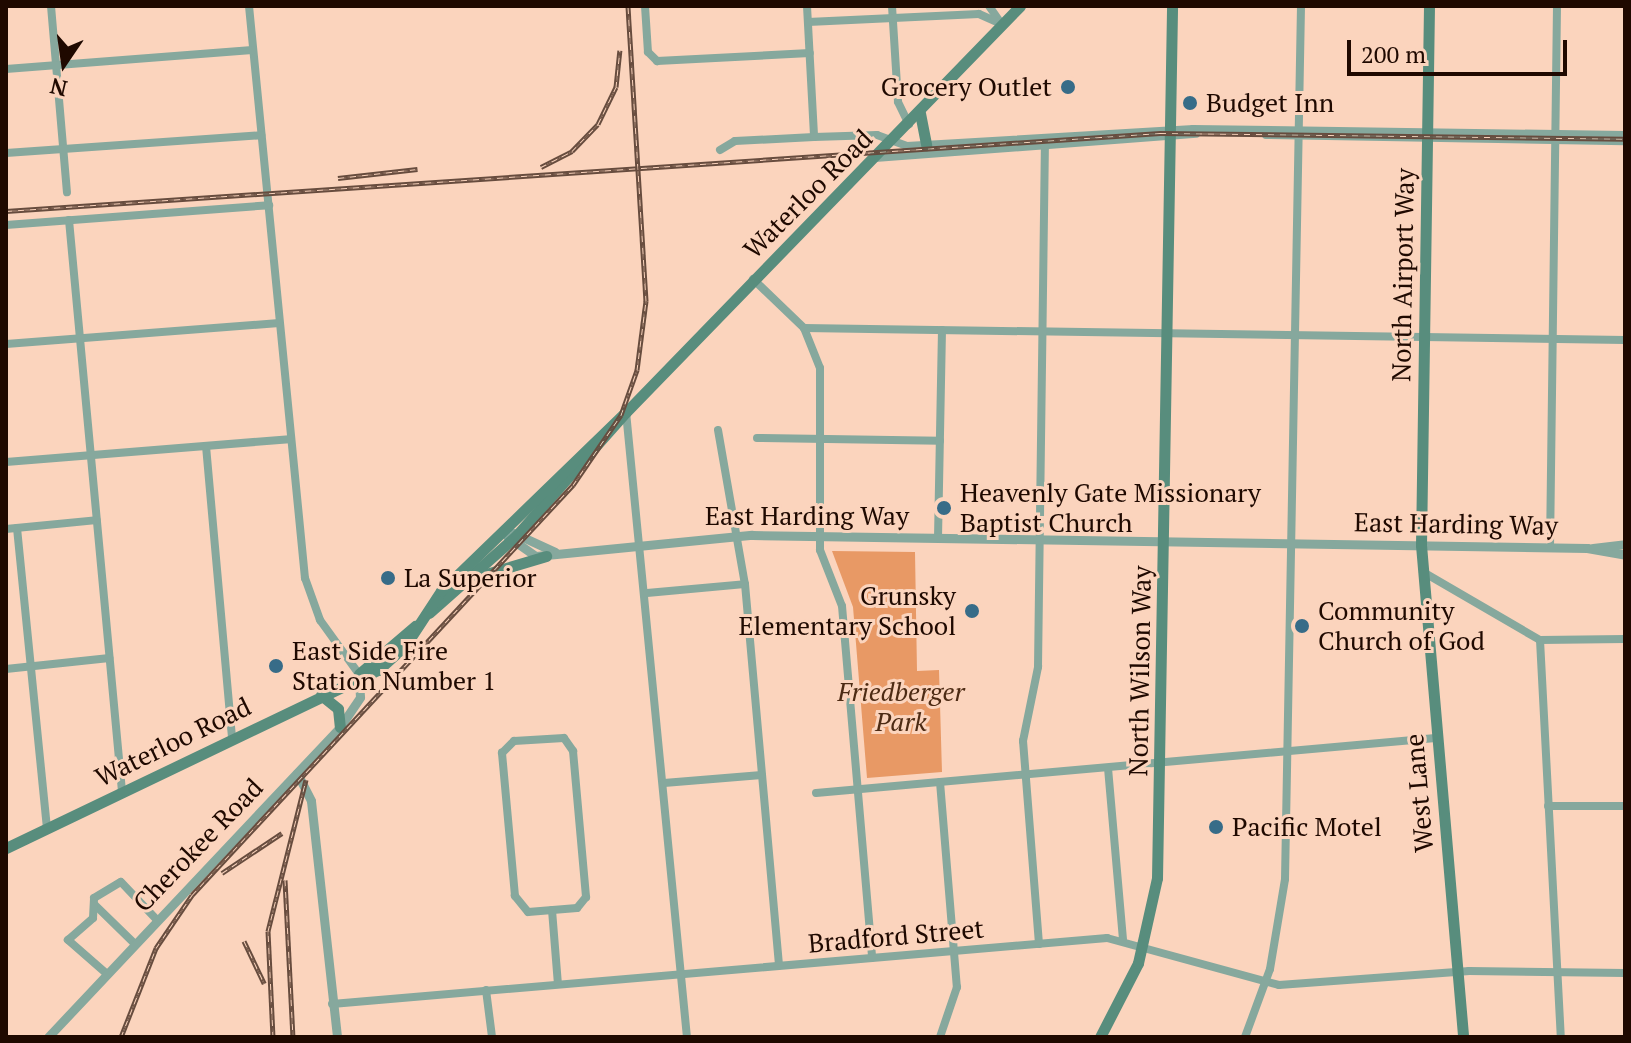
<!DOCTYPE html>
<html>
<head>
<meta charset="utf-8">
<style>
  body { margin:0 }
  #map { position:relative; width:1631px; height:1043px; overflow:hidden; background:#fbd4bd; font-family:"PT Serif",serif }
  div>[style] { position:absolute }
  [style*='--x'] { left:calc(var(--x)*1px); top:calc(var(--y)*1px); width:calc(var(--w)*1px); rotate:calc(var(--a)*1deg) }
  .green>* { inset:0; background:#e89965 }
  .minor>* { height:8px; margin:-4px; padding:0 4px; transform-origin:4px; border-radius:4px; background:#86a89d }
  .tertiary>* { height:9px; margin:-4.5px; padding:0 4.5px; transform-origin:4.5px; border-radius:4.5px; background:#86a89d }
  .secondary>* { height:11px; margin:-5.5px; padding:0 5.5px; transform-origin:5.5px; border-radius:5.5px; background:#588d7d }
  .rail>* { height:5px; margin-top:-2.5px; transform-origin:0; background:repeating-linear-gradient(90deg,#fbd4bd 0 6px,#674c3e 0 12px); box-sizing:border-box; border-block:2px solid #674c3e }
  .dots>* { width:22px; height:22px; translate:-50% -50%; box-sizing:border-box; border:4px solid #fbd4bd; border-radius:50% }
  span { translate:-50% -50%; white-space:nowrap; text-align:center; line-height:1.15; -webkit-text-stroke:6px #fbd4bd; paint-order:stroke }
  .poi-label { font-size:26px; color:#1f0900 }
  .right { translate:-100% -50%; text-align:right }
  .left { translate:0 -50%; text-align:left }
  .street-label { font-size:26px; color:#1f0900 }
  .park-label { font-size:26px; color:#4d2b14; font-style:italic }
  .frame { position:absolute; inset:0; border:8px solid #1f0900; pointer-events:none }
  .north { position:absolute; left:24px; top:24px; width:80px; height:80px; -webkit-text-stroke:6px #fbd4bd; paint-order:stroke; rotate:193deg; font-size:22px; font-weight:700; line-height:32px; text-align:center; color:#1f0900 }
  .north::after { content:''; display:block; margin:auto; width:28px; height:36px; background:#1f0900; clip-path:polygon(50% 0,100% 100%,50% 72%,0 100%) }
  .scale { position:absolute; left:1347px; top:40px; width:220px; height:36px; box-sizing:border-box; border:4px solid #1f0900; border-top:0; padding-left:10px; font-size:24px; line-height:28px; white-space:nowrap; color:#1f0900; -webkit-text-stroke:6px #fbd4bd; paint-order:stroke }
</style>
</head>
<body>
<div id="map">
  <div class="green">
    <i style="clip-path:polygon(832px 551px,915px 552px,917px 671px,939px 670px,942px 772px,867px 778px,853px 607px)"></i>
  </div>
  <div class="minor">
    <i style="--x:51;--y:6;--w:187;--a:85.1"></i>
    <i style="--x:249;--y:6;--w:575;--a:84.41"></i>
    <i style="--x:305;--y:578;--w:45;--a:70.3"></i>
    <i style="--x:320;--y:620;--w:67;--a:54.2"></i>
    <i style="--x:645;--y:6;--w:46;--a:86.3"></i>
    <i style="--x:648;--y:52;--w:13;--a:45"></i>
    <i style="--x:657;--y:61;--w:153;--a:-3"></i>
    <i style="--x:807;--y:6;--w:131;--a:86.9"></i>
    <i style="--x:892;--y:6;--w:96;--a:86.4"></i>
    <i style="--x:898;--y:102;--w:25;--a:64"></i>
    <i style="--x:989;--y:6;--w:21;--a:55"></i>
    <i style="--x:808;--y:22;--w:171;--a:-2.7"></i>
    <i style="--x:979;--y:14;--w:24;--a:24"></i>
    <i style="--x:6;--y:69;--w:247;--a:-4.4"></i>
    <i style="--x:1266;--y:135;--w:359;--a:1"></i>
    <i style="--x:720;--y:150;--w:17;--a:-31"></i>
    <i style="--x:735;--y:141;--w:79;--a:-2.9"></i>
    <i style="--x:814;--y:137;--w:63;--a:-1.8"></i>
    <i style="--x:877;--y:135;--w:32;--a:20"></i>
    <i style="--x:907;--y:146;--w:287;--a:-3.4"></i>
    <i style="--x:1193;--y:129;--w:432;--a:0.8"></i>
    <i style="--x:6;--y:153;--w:256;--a:-4"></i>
    <i style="--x:875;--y:158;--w:322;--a:-4.3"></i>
    <i style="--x:69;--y:220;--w:573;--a:84.7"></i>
    <i style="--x:6;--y:225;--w:264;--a:-4.3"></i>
    <i style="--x:753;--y:279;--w:71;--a:43.9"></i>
    <i style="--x:804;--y:328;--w:43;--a:68.2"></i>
    <i style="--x:820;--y:368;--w:182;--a:90"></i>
    <i style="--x:820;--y:550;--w:60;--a:68.6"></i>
    <i style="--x:842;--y:606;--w:353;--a:85.1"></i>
    <i style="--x:804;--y:328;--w:821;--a:0.84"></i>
    <i style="--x:6;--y:344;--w:274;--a:-4.4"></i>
    <i style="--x:626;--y:412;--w:628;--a:84.43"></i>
    <i style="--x:718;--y:430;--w:156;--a:80.1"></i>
    <i style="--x:745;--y:584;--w:383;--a:84.9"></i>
    <i style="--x:757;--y:438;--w:183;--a:0.9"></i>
    <i style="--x:206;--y:446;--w:291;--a:84.9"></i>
    <i style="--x:6;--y:462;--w:284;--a:-4.6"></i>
    <i style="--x:17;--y:528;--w:301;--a:84.3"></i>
    <i style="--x:6;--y:529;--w:91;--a:-5.6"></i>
    <i style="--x:938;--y:538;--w:208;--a:-88.9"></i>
    <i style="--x:1550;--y:548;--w:542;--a:-89.26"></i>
    <i style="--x:1423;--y:572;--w:135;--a:30.2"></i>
    <i style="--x:647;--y:593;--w:98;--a:-5.2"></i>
    <i style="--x:1540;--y:640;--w:398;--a:87"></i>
    <i style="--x:1540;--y:640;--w:85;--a:-0.7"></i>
    <i style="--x:6;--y:669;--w:104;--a:-6.1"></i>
    <i style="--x:564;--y:738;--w:16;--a:55"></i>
    <i style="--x:573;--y:751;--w:147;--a:84.9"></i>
    <i style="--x:586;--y:897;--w:14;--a:129"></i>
    <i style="--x:577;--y:908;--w:49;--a:175.3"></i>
    <i style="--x:528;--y:912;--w:21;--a:-129"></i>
    <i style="--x:515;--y:896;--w:144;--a:-95.2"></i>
    <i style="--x:502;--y:753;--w:17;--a:-45"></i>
    <i style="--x:514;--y:741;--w:50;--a:-3.4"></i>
    <i style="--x:1108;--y:768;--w:172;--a:85"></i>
    <i style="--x:940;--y:782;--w:206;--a:85.3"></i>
    <i style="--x:957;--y:987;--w:53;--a:108.8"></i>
    <i style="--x:664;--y:783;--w:98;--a:-4.7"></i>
    <i style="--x:816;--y:793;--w:622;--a:-5.07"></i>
    <i style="--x:1548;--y:806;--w:77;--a:0"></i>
    <i style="--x:95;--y:905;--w:56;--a:44.3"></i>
    <i style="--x:552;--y:910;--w:74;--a:85.4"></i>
    <i style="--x:1039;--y:944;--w:204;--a:-94.5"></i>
    <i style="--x:1023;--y:741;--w:76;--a:-78.5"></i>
    <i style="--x:1038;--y:667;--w:529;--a:-89.24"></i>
    <i style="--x:107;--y:974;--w:52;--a:-138.9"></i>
    <i style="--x:68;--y:940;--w:33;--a:-41"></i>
    <i style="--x:93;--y:918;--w:20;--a:-87"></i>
    <i style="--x:94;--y:898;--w:31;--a:-31"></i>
    <i style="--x:121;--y:882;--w:52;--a:46.5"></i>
    <i style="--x:486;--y:990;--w:47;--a:82.7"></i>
    <i style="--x:332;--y:1004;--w:778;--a:-4.87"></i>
    <i style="--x:1107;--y:938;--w:178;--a:15.3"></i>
    <i style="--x:1279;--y:985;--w:191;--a:-4.2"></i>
    <i style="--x:1469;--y:971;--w:156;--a:0.7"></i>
    <i style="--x:1245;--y:1037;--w:72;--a:-69.8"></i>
    <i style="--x:1270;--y:969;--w:91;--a:-80.5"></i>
    <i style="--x:1285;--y:879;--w:873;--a:-88.95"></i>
  </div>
  <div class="tertiary">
    <i style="--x:514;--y:533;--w:45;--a:24.9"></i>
    <i style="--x:507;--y:536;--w:35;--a:35"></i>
    <i style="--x:536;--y:556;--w:217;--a:-5.6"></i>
    <i style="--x:752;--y:535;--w:835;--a:0.89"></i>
    <i style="--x:1587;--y:548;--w:39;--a:10"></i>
    <i style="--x:1593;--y:548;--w:32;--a:-7"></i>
    <i style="--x:297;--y:773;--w:31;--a:63"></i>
    <i style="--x:311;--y:801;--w:237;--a:83.7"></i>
    <i style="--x:48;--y:1037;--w:426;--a:-46.7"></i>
    <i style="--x:340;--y:727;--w:36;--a:-56"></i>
    <i style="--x:360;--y:697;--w:22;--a:-93"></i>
  </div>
  <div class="secondary">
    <i style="--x:1429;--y:6;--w:539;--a:90.85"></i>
    <i style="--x:1421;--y:545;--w:494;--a:85.1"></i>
    <i style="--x:920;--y:113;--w:33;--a:79"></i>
    <i style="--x:483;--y:575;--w:66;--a:-16.8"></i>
    <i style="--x:429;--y:613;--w:118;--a:-41.6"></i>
    <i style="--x:517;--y:535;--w:164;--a:-48.5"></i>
    <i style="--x:359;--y:674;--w:74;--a:-40.6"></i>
    <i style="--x:321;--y:695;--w:22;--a:39"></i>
    <i style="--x:338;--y:709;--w:18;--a:84"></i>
    <i style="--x:6;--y:848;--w:412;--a:-25.6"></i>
    <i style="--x:378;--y:670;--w:36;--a:-42"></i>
    <i style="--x:405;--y:646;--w:66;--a:-56.8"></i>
    <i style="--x:441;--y:591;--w:257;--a:-44.1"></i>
    <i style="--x:626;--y:412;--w:566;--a:-45.86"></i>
    <i style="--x:1100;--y:1037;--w:83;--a:-62.8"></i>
    <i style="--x:1138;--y:963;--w:87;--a:-77.4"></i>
    <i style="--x:1157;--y:878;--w:872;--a:-89.01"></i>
  </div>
  <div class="rail">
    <i style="--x:541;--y:167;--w:35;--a:-27"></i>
    <i style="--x:572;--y:151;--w:37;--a:-46"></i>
    <i style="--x:598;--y:124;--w:41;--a:-64.1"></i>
    <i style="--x:616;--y:87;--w:37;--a:-84"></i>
    <i style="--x:338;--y:178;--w:80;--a:-6.5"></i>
    <i style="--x:6;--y:211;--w:1157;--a:-3.87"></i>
    <i style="--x:1160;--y:133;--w:465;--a:0.7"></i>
    <i style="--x:222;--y:873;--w:72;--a:-33.7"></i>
    <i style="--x:285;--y:880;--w:157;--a:87.1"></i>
    <i style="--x:244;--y:941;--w:47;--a:64.5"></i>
    <i style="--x:121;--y:1037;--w:96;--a:-68.5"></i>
    <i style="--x:156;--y:948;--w:64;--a:-55.8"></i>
    <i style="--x:192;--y:895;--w:560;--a:-47.1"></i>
    <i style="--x:573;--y:485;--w:85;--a:-55.6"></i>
    <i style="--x:621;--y:415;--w:48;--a:-70.4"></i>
    <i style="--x:637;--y:370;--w:70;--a:-82.6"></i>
    <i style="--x:646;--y:301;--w:296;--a:-93.5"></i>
    <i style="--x:273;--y:1037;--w:106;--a:-92.7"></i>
    <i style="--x:268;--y:931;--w:156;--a:-75.9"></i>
  </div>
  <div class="dots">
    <i style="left:1068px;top:87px;background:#376c88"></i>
    <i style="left:1190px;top:103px;background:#376c88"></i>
    <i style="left:944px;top:508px;background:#376c88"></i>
    <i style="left:388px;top:578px;background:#376c88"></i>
    <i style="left:972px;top:611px;background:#376c88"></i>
    <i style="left:1302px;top:626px;background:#376c88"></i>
    <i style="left:276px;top:666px;background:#376c88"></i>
    <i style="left:1216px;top:827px;background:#376c88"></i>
  </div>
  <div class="poi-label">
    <span class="right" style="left:1052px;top:87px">Grocery Outlet</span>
    <span class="left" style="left:1206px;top:103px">Budget Inn</span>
    <span class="left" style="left:960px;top:508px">Heavenly Gate Missionary<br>Baptist Church</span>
    <span class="left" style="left:404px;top:578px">La Superior</span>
    <span class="right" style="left:956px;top:611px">Grunsky<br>Elementary School</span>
    <span class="left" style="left:1318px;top:626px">Community<br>Church of God</span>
    <span class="left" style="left:292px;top:666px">East Side Fire<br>Station Number 1</span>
    <span class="left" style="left:1232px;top:827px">Pacific Motel</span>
  </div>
  <div class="street-label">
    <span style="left:808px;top:194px;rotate:-45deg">Waterloo Road</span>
    <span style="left:1403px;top:275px;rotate:-89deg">North Airport Way</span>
    <span style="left:807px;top:516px">East Harding Way</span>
    <span style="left:1456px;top:524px;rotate:1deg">East Harding Way</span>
    <span style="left:1140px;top:671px;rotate:-89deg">North Wilson Way</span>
    <span style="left:173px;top:742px;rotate:-26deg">Waterloo Road</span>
    <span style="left:1419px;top:793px;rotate:-95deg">West Lane</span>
    <span style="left:198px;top:845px;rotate:-46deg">Cherokee Road</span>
    <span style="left:896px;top:936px;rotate:-5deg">Bradford Street</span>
  </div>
  <div class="park-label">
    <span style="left:901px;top:707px">Friedberger<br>Park</span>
  </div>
  <div class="frame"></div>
  <div class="north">N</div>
  <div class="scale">200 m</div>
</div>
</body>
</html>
